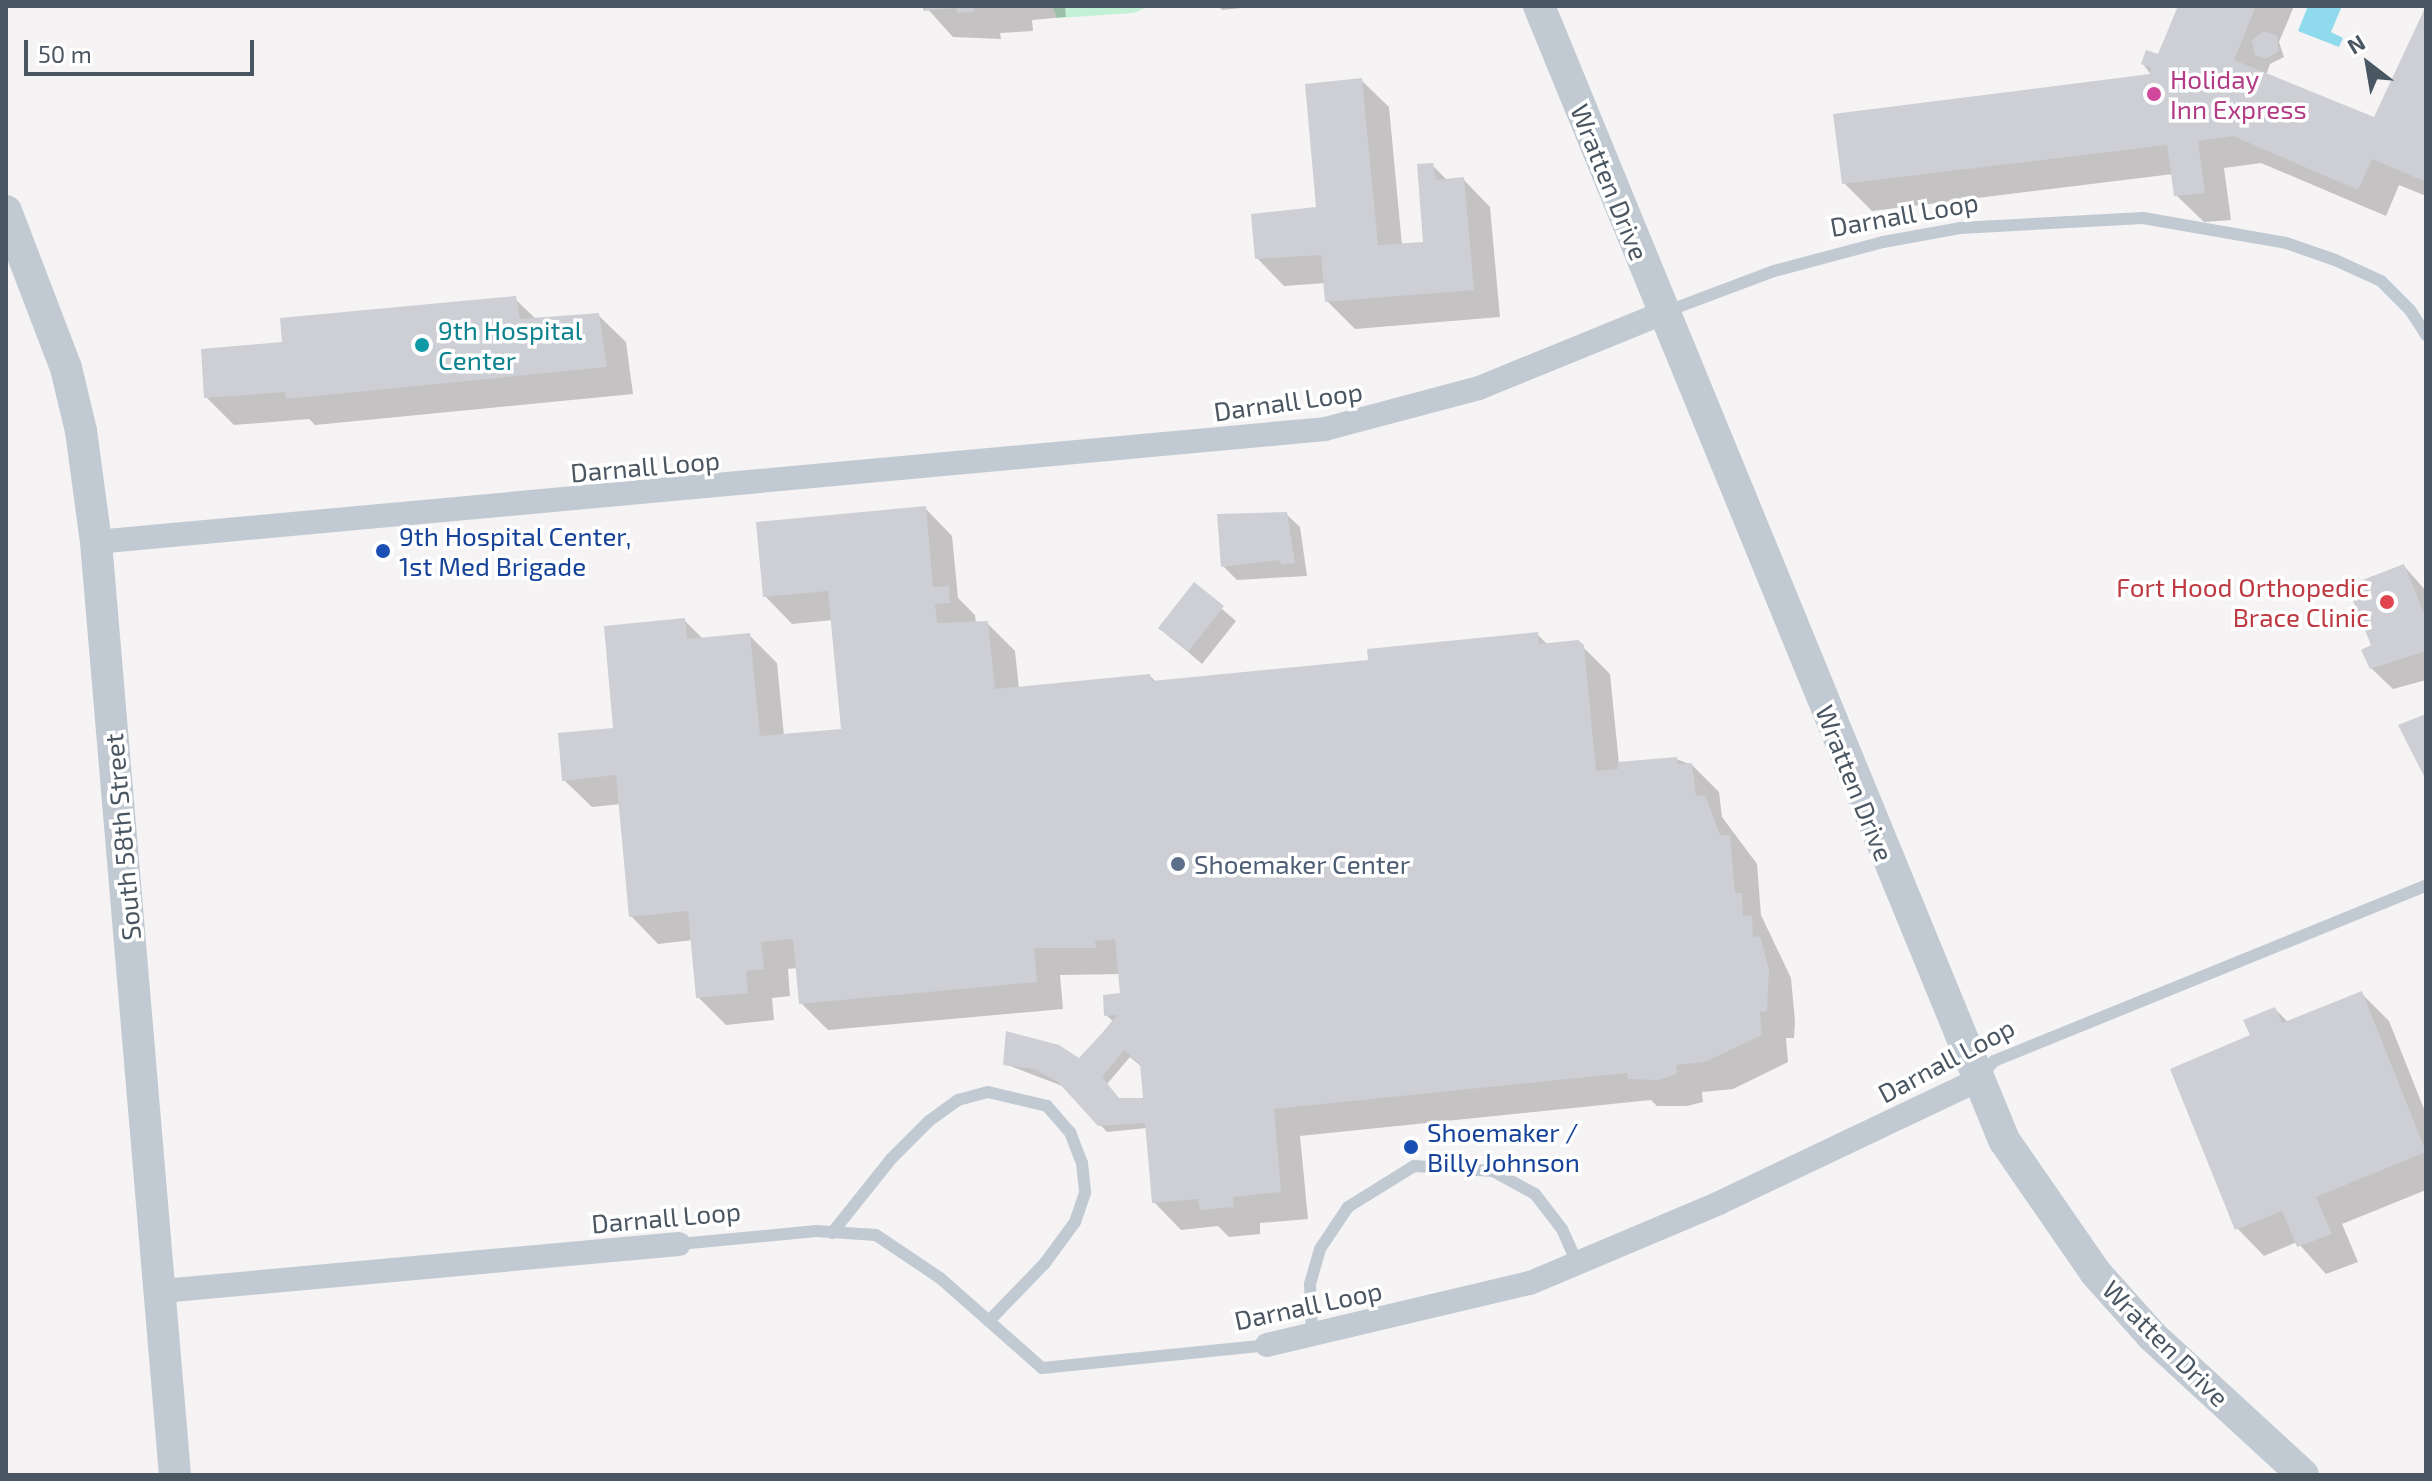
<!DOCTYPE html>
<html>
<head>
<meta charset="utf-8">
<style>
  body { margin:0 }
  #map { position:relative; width:2432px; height:1481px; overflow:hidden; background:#f5f3f3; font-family:"Exo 2",sans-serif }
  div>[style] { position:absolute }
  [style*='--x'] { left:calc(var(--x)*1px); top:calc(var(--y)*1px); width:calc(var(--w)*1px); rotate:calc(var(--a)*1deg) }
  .green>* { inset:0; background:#c3f1d5 }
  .water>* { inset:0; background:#90daee }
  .shadow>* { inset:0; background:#0003 }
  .building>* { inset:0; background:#cdcfd5 }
  .service>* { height:12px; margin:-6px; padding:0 6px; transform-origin:6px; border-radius:6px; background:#c1cad2 }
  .minor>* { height:24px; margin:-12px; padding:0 12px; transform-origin:12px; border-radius:12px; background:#c1cad2 }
  .tertiary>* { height:32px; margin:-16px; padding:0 16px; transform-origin:16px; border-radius:16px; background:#c1cad2 }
  .dots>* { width:22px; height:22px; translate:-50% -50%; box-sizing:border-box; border:4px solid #fff; border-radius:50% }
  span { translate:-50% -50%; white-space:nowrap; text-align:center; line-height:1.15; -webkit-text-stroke:7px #fff; paint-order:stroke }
  .hotel-label { font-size:26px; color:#b23c85 }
  .left { translate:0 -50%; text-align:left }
  .street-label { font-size:26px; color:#4a5661 }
  .culture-label { font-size:26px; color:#0d838f }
  .transit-label { font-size:26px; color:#164399 }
  .health-label { font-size:26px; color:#be3a42 }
  .right { translate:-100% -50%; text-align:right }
  .service-label { font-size:26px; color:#4e5e75 }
  .frame { position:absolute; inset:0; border:8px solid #4a5661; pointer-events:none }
  .north { position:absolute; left:2328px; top:24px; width:80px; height:80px; -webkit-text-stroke:6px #fff; paint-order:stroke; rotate:329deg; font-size:22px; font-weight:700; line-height:32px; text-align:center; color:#4a5661 }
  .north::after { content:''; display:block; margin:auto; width:28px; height:36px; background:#4a5661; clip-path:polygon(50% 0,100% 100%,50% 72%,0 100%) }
  .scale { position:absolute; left:24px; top:40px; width:230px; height:36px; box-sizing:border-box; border:4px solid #4a5661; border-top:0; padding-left:10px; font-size:24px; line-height:28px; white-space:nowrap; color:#4a5661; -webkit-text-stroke:6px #fff; paint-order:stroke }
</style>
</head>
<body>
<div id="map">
  <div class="green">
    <i style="clip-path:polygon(1052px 6px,1150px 6px,1134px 13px,1057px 18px)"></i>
  </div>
  <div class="water">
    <i style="clip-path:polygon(2308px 6px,2342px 6px,2331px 32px,2343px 38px,2339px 47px,2298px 31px)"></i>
  </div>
  <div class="shadow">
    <i style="clip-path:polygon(925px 6px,1065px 6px,1066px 17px,1032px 20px,1033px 31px,1000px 33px,1001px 39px,953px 37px)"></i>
    <i style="clip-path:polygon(1218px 6px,1262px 6px,1222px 10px)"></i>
    <i style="clip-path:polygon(2180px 6px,2294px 6px,2279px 42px,2284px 57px,2270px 64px,2266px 75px,2375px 120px,2426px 6px,2426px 196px,2399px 185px,2386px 216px,2261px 163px,2224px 168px,2231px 220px,2204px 222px,2176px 195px,2173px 174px,1872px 211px,1844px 183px,2152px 76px,2143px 64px,2159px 57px)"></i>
    <i style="clip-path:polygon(1361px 80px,1389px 107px,1402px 245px,1425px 244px,1432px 165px,1448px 181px,1463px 179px,1490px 207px,1500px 317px,1355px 329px,1327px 301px,1326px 283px,1284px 286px,1257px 258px,1318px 209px)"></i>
    <i style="clip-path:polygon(515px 299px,537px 320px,598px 315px,626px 342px,633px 394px,315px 425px,309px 419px,234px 425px,206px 397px,284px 344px)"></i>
    <i style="clip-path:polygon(evenodd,925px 508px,952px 536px,958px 598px,975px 615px,976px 624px,988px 624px,1015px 651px,1019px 689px,1150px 676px,1157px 683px,1370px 662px,1537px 634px,1548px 645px,1578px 642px,1610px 674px,1619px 764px,1676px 759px,1692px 765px,1719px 792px,1722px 817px,1757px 864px,1761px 915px,1791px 978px,1795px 1021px,1794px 1038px,1786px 1038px,1788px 1062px,1733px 1089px,1702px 1092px,1703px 1102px,1687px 1106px,1657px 1106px,1651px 1100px,1300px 1136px,1308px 1219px,1260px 1223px,1260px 1234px,1229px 1237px,1218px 1226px,1181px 1230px,1154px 1202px,1147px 1128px,1107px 1132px,1065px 1087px,1005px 1064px,1080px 1061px,1114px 1022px,1106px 1015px,1122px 995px,1120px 974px,1060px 975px,1063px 1009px,828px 1030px,801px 1003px,798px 968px,788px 969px,790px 996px,772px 998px,774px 1020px,726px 1025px,698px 997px,693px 940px,658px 944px,631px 916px,621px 804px,592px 807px,564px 780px,615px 730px,684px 620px,704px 640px,749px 635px,777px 663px,784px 736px,843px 731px,833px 620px,792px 624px,765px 596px,925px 508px,1130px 1057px,1142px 1067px,1145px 1100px,1119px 1100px,1107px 1084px,1130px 1057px)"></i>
    <i style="clip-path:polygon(1286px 514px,1300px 527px,1307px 576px,1237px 580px,1223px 566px)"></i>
    <i style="clip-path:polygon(2404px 566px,2426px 591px,2426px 680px,2393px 689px,2371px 668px)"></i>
    <i style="clip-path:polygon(1194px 585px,1236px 621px,1202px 664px,1160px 628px)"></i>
    <i style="clip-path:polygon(2361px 993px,2389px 1021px,2426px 1114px,2426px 1190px,2342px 1224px,2358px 1262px,2326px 1274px,2297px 1242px,2264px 1256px,2237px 1228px,2252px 1036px,2275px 1009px,2288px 1022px)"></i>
  </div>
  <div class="building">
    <i style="clip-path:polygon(923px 6px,955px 6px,955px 8px,923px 11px)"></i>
    <i style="clip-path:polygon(956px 6px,974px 6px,974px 12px,957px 13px)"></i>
    <i style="clip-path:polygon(2178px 6px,2256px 6px,2234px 60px,2374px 117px,2426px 6px,2426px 182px,2372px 159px,2358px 190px,2233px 136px,2198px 141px,2205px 193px,2174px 196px,2167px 145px,1842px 184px,1833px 114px,2150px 74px,2151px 68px,2141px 64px,2146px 50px,2158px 54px)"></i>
    <i style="clip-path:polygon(2264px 31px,2277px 36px,2279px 51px,2266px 59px,2255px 55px,2252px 40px)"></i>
    <i style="clip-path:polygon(1362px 78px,1378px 245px,1423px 242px,1417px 164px,1433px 163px,1436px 180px,1464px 177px,1474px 290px,1325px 302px,1321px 255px,1255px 259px,1251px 214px,1316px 207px,1305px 84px)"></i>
    <i style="clip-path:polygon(516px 296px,520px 319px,599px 313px,607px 367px,286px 399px,285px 392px,204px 398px,201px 349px,282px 342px,280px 318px)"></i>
    <i style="clip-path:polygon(evenodd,926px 506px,933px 587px,949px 586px,950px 603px,935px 604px,937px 623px,988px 621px,995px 689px,1150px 674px,1152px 681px,1368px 660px,1367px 649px,1538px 632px,1539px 644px,1578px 640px,1584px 645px,1596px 771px,1618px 769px,1618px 762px,1677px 757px,1678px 764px,1692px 763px,1696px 796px,1705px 795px,1720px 835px,1730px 835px,1735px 893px,1742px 893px,1743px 916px,1752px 915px,1753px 937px,1760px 936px,1769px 970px,1767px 1011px,1760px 1012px,1762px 1035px,1705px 1062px,1676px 1065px,1677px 1074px,1659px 1080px,1628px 1079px,1627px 1073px,1274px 1109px,1281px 1192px,1233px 1197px,1234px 1207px,1200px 1210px,1198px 1199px,1152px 1203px,1145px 1123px,1098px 1126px,1058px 1082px,1034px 1069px,1003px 1065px,1006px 1031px,1059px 1045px,1079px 1058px,1103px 1032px,1117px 1015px,1104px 1016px,1103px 995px,1120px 993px,1115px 939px,1095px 941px,1096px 948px,1034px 948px,1037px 982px,799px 1004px,793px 939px,761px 942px,764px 969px,746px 971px,748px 993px,696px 998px,688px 911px,629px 917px,616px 775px,562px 781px,558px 733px,613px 728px,604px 626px,685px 618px,687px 639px,750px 633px,760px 736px,841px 729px,828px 591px,763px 597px,756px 522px,926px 506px,1124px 1050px,1140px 1064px,1143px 1098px,1119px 1098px,1102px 1077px,1124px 1050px)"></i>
    <i style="clip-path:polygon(1287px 512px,1295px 563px,1281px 565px,1280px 560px,1221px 567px,1217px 514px)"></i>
    <i style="clip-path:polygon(2404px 564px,2426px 618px,2426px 651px,2370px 669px,2361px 650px,2371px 645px,2347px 586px)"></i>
    <i style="clip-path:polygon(1194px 582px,1224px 606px,1188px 652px,1158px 628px)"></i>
    <i style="clip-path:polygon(2426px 714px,2426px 780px,2398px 725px)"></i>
    <i style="clip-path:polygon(2362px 991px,2426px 1152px,2316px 1197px,2332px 1234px,2297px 1247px,2282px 1211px,2235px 1230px,2170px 1069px,2250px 1035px,2243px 1020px,2275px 1007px,2282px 1023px)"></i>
  </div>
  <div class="service">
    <i style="--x:1665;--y:312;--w:116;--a:-20.6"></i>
    <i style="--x:1774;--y:271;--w:113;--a:-14.9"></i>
    <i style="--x:1883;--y:242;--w:78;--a:-10.3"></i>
    <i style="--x:1960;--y:228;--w:183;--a:-3.1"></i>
    <i style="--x:2143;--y:218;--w:145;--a:9.9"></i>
    <i style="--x:2286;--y:243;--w:52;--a:19.1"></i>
    <i style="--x:2335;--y:260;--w:51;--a:24.5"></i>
    <i style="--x:2381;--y:281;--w:41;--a:45"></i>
    <i style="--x:2410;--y:310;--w:30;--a:57"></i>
    <i style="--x:1981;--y:1076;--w:20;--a:-49"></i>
    <i style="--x:1994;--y:1061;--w:466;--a:-22.1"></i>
    <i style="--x:832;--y:1233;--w:95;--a:-51.4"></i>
    <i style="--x:891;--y:1159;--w:54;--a:-45"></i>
    <i style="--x:929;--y:1121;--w:36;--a:-36"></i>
    <i style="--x:958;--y:1100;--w:31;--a:-15"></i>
    <i style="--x:988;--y:1092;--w:61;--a:13.3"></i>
    <i style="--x:1047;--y:1106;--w:35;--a:49"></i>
    <i style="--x:1070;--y:1132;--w:33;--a:69"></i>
    <i style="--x:1082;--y:1163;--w:30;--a:84"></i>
    <i style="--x:1085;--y:1193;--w:31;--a:109"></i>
    <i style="--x:1075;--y:1222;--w:51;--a:126.2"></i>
    <i style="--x:1045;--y:1263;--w:81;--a:134"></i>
    <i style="--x:679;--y:1244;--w:138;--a:-5.4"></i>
    <i style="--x:816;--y:1231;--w:60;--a:3.8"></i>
    <i style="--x:876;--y:1235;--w:77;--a:33.9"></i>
    <i style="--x:940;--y:1278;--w:136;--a:41.4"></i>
    <i style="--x:1042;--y:1368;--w:226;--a:-5.8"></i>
    <i style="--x:1312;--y:1335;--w:51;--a:-92.2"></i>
    <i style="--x:1310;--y:1284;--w:36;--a:-74"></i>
    <i style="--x:1320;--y:1249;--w:50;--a:-56.3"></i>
    <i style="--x:1348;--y:1207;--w:78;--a:-31.8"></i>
    <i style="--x:1414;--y:1166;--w:79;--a:3.6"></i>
    <i style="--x:1493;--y:1171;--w:48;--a:28.7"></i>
    <i style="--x:1535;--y:1194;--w:44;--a:52.4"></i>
    <i style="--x:1562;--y:1229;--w:37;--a:66"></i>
  </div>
  <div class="minor">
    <i style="--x:96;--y:542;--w:1234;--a:-5.25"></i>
    <i style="--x:1325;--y:429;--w:159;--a:-14.9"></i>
    <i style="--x:1479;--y:388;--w:199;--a:-22.2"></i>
    <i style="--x:162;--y:1291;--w:519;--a:-5.19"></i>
    <i style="--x:1267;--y:1345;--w:270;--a:-13.3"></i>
    <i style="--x:1530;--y:1283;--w:205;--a:-22.9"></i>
    <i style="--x:1719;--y:1203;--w:284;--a:-25.4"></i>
  </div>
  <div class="tertiary">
    <i style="--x:1539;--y:6;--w:1226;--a:67.7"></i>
    <i style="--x:2004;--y:1140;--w:160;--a:55.4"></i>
    <i style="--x:2095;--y:1272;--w:86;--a:48.3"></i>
    <i style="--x:2152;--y:1336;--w:205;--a:42.6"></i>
    <i style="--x:6;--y:211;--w:168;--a:69.1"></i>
    <i style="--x:66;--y:368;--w:65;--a:76.6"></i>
    <i style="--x:81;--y:431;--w:112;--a:82.3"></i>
    <i style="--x:96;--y:542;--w:936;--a:85.16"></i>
  </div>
  <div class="dots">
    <i style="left:2154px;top:94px;background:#d1479c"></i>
    <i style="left:422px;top:345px;background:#0f9aa8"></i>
    <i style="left:383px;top:551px;background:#1a4fb4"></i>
    <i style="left:2387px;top:602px;background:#e0444e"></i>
    <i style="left:1178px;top:864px;background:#5c6f8a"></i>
    <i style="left:1411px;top:1147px;background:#1a4fb4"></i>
  </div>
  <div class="hotel-label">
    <span class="left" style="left:2170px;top:94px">Holiday<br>Inn Express</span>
  </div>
  <div class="street-label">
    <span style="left:1610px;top:182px;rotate:68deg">Wratten Drive</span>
    <span style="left:1904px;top:214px;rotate:-10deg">Darnall Loop</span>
    <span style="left:1288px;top:401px;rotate:-8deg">Darnall Loop</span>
    <span style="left:645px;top:466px;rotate:-5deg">Darnall Loop</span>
    <span style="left:1855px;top:783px;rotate:68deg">Wratten Drive</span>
    <span style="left:122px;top:837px;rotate:-95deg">South 58th Street</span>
    <span style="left:1946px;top:1060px;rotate:-28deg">Darnall Loop</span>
    <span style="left:666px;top:1217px;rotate:-5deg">Darnall Loop</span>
    <span style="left:1308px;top:1305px;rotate:-12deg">Darnall Loop</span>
    <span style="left:2166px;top:1343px;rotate:45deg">Wratten Drive</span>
  </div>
  <div class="culture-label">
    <span class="left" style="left:438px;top:345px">9th Hospital<br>Center</span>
  </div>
  <div class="transit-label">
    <span class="left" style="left:399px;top:551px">9th Hospital Center,<br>1st Med Brigade</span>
    <span class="left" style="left:1427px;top:1147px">Shoemaker /<br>Billy Johnson</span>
  </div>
  <div class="health-label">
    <span class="right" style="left:2369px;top:602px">Fort Hood Orthopedic<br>Brace Clinic</span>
  </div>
  <div class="service-label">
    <span class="left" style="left:1194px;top:864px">Shoemaker Center</span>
  </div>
  <div class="frame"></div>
  <div class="north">N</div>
  <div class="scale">50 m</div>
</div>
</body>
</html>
